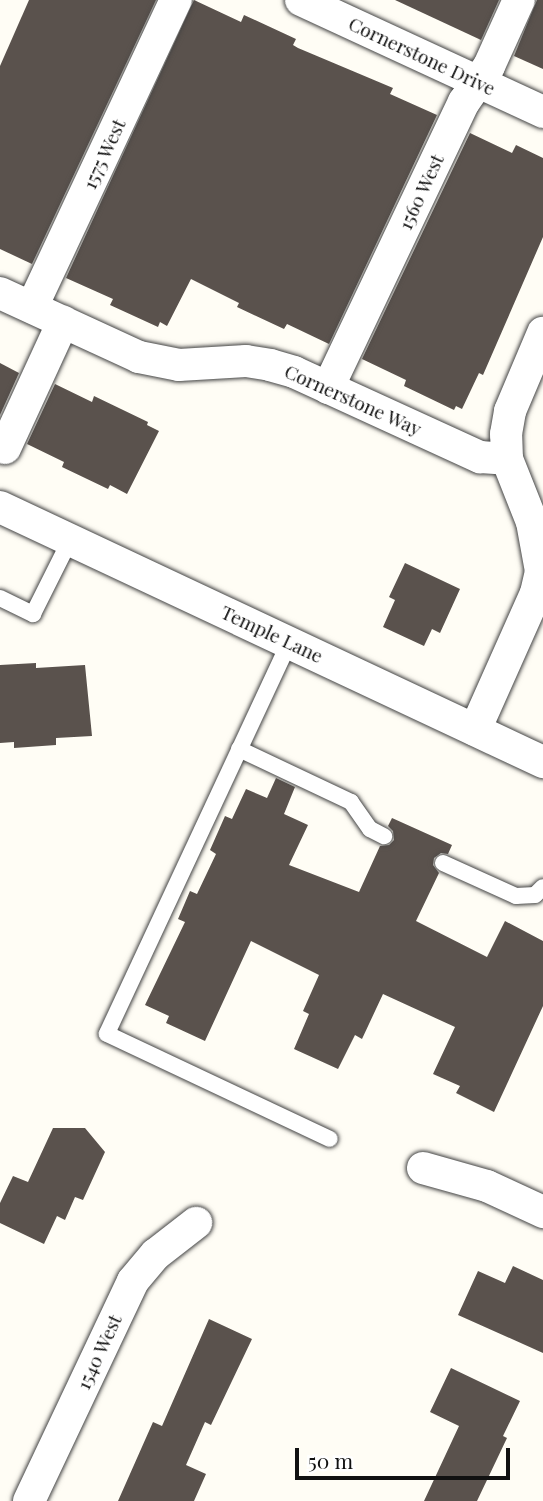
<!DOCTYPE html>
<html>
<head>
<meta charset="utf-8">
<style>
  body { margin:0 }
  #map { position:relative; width:543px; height:1501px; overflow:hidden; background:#fffdf5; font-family:"Playfair Display",serif }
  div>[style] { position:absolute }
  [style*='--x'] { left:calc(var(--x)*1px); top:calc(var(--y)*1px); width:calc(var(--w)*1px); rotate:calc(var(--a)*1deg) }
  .building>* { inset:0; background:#5a524d }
  .roads { filter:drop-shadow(0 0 2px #444) drop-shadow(0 0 2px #444) }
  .lane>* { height:16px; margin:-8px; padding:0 8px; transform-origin:8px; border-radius:8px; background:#fff }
  .street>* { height:32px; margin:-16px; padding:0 16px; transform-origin:16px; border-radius:16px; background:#fff }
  span { translate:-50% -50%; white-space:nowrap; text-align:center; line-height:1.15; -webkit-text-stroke:7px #fff; paint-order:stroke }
  .street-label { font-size:19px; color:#111 }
  .scale { position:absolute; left:295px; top:1448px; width:215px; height:32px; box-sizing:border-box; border:4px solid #111; border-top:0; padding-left:9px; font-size:21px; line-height:24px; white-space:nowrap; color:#111; -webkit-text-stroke:5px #fff; paint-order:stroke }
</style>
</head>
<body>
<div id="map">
  <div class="building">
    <i style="clip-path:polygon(29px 0,156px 0,32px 264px,0 249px,0 66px)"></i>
    <i style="clip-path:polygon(194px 0,241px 22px,244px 15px,296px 39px,293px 45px,298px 48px,393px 88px,390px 94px,437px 115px,329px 344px,287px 324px,284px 329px,237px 307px,239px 303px,191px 279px,167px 326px,160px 322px,158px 327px,110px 305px,113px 299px,66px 278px)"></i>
    <i style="clip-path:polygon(395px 0,499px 0,481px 40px)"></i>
    <i style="clip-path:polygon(537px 0,543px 0,543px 69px,514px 56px)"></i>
    <i style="clip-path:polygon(470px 133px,512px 153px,516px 145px,543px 158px,543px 237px,483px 375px,479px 373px,462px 409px,456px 406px,454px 410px,404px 386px,406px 380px,362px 359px)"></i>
    <i style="clip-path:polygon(0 363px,19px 373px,0 415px)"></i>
    <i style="clip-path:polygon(55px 384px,92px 402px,94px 396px,148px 422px,147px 425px,159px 431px,127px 494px,110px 485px,108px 489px,62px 467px,64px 462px,27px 444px)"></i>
    <i style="clip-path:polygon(405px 563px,460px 589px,440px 633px,432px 629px,424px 646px,383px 627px,395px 600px,389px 597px)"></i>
    <i style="clip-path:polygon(36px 663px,36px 668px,85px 665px,92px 736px,56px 738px,56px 745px,14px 748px,14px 742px,0 743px,0 665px)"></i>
    <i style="clip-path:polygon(276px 778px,295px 787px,284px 814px,308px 825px,289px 865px,359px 892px,380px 846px,389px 845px,394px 840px,393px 831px,388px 826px,392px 818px,452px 845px,448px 854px,441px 853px,434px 858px,433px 865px,439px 873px,416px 921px,487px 957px,505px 921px,543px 941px,543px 1006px,494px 1112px,456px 1093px,460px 1086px,433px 1074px,455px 1027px,383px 994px,362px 1039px,355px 1035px,338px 1069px,294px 1049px,309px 1014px,303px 1011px,319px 975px,251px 941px,205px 1041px,166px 1023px,169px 1016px,145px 1005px,185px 922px,178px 919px,190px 891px,197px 894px,216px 854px,210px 850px,225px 816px,232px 819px,246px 789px,267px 798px)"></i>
    <i style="clip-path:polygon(53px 1128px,85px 1128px,105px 1152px,83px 1200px,75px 1197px,65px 1220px,57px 1216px,44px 1244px,0 1223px,0 1203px,13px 1176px,28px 1182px)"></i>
    <i style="clip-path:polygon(513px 1266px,543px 1280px,543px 1353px,458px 1315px,478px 1271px,505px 1283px)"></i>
    <i style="clip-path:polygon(209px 1319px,252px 1339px,211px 1425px,205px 1422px,186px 1465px,206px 1474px,194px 1501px,118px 1501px,153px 1422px,162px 1426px)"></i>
    <i style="clip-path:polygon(451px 1368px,520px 1401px,503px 1436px,507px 1438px,477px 1501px,424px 1501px,459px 1426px,430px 1412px)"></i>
  </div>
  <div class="roads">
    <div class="lane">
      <i style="--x:0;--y:598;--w:37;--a:26"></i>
      <i style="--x:33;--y:614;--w:83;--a:-63.4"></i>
      <i style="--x:289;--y:643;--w:431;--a:115"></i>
      <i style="--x:107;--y:1034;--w:246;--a:25.2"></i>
      <i style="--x:239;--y:749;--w:124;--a:25.3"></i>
      <i style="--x:351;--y:802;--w:33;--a:55"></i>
      <i style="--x:370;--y:829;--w:16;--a:27"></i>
      <i style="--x:443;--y:863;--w:80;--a:24.3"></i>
      <i style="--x:516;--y:896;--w:19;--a:-3"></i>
      <i style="--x:535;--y:895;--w:11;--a:-45"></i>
    </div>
    <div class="street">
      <i style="--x:301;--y:0;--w:267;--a:24.8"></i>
      <i style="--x:0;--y:293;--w:153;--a:24.7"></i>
      <i style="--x:139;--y:357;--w:41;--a:11.3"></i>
      <i style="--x:179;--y:365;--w:67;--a:-3.4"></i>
      <i style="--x:246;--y:361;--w:24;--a:9"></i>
      <i style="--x:270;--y:365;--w:25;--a:16"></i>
      <i style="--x:294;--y:372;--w:205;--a:24.6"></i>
      <i style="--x:480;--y:457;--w:27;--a:4"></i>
      <i style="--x:32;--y:307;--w:339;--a:-64.9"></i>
      <i style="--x:328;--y:388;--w:317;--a:-64.6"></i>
      <i style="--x:464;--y:102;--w:44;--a:-55.2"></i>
      <i style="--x:489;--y:66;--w:72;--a:-65.6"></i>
      <i style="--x:5;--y:448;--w:139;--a:-65.3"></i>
      <i style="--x:0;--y:507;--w:600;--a:25.16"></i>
      <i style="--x:475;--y:730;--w:150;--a:-66"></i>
      <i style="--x:536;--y:593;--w:23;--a:-77"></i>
      <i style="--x:541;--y:571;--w:50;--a:-100.4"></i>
      <i style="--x:532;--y:522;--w:68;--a:-111.6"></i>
      <i style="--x:507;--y:459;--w:25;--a:-92"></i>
      <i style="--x:506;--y:434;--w:23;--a:-80"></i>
      <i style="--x:510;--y:411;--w:85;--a:-67.1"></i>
      <i style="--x:423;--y:1168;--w:66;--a:15.7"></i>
      <i style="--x:487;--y:1186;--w:62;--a:24.9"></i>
      <i style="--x:29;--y:1501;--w:243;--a:-64.7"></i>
      <i style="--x:133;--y:1281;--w:35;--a:-50"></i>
      <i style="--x:156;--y:1254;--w:51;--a:-37.8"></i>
    </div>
  </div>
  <div class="street-label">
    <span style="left:422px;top:56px;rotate:25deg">Cornerstone Drive</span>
    <span style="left:104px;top:154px;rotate:-65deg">1575 West</span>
    <span style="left:421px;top:192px;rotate:-65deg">1560 West</span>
    <span style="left:353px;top:400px;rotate:24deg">Cornerstone Way</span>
    <span style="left:272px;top:634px;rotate:25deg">Temple Lane</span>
    <span style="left:99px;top:1352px;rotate:-65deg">1540 West</span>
  </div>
  <div class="scale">50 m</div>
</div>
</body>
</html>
